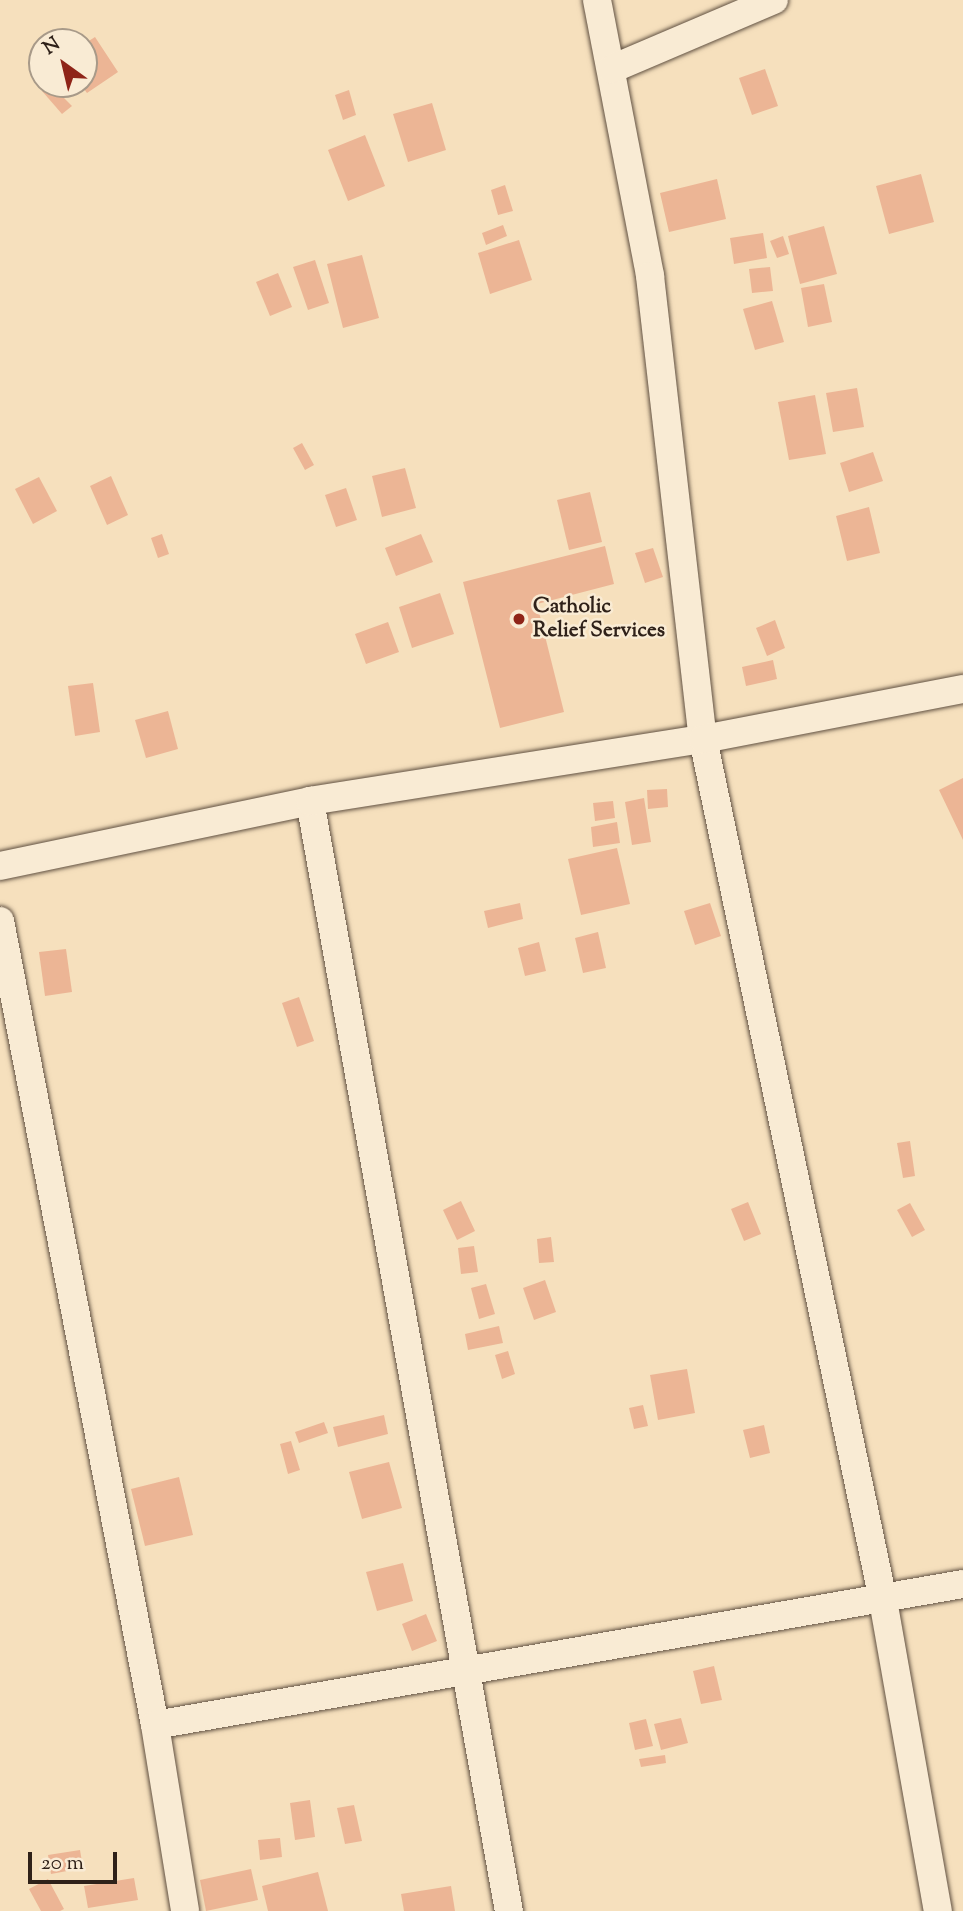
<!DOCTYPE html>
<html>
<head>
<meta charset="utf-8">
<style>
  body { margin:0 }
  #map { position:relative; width:963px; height:1911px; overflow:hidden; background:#f6e0bd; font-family:"Sorts Mill Goudy",serif }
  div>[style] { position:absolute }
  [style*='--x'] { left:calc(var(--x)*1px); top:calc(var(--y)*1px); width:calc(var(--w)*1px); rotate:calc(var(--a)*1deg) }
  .building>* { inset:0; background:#ecb595 }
  .roads { filter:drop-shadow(0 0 2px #615142) drop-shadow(0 0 2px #615142) }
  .minor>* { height:28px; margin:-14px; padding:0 14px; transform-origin:14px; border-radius:14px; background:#f9ebd4 }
  .dots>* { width:19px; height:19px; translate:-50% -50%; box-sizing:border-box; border:4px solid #f9ebd4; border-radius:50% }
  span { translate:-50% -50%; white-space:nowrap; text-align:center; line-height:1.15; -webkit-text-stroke:5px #f9ebd4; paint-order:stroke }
  .poi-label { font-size:21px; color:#2f2119; font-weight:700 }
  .left { translate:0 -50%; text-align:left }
  .north { position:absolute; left:28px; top:28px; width:70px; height:70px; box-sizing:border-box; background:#f9ebd4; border:2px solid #a89a89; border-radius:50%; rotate:326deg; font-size:19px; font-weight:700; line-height:28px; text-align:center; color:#2f2119 }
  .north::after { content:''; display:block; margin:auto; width:24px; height:32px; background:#8f2418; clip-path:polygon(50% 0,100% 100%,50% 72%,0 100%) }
  .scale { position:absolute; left:28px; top:1852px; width:89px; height:32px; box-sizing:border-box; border:4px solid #2f2119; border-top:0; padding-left:9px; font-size:21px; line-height:24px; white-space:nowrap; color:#2f2119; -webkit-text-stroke:5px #f9ebd4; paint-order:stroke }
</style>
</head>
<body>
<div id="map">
  <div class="building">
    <i style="clip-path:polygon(95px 37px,118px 72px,87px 93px,80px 84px,84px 84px,84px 44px)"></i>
    <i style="clip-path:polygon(765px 69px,778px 106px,752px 115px,739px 78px)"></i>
    <i style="clip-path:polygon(50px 84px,72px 106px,62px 114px,42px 91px)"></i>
    <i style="clip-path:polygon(349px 90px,356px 115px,343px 120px,335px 95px)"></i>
    <i style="clip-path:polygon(432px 103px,446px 150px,408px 162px,393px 114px)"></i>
    <i style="clip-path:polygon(365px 135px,385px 186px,348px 201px,328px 150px)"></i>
    <i style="clip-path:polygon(921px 174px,934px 222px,889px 234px,876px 186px)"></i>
    <i style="clip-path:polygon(717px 179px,726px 219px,669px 232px,660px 193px)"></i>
    <i style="clip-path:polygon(505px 185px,513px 211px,498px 215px,491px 190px)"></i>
    <i style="clip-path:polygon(503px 225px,507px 236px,486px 245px,482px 233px)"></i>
    <i style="clip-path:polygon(824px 226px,837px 274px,800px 284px,788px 236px)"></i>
    <i style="clip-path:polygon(763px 233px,767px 258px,734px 264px,730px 238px)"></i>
    <i style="clip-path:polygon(783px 236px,789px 254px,777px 258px,770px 241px)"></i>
    <i style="clip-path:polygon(519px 240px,532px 280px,490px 294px,478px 253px)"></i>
    <i style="clip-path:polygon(362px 255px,379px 318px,343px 328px,327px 264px)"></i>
    <i style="clip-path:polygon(315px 260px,329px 303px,308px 310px,293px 267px)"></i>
    <i style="clip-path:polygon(770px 267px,773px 291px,752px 293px,749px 269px)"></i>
    <i style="clip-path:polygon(278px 273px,292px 307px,270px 316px,256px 282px)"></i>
    <i style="clip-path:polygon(824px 284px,832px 322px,808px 327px,801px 288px)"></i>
    <i style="clip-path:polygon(772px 301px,784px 342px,755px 350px,743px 309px)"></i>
    <i style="clip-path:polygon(857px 388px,864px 427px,833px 432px,826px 393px)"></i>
    <i style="clip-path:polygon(815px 395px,826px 454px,789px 460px,778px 402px)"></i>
    <i style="clip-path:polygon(302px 443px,314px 465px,305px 470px,293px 448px)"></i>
    <i style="clip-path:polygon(873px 452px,883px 481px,849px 492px,840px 463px)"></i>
    <i style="clip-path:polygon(405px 468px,416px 508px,382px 517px,372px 476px)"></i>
    <i style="clip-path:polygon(111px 476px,128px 515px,107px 525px,90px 486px)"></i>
    <i style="clip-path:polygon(39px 477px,57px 511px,33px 524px,15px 489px)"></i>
    <i style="clip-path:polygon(346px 488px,357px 520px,336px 527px,325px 495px)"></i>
    <i style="clip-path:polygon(590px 492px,602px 542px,569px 550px,557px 500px)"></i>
    <i style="clip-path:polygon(869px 507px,880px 553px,847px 561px,836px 516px)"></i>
    <i style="clip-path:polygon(162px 534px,169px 554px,158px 558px,151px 538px)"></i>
    <i style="clip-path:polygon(421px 534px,433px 562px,396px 576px,385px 548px)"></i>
    <i style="clip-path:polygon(605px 546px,614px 584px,537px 604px,564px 712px,500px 728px,463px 582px)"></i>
    <i style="clip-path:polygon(653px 548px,663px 577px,645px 583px,635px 553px)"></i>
    <i style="clip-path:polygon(440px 593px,454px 634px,412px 648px,399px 607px)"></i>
    <i style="clip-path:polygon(775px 620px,785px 648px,767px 656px,756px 628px)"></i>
    <i style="clip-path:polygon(388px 622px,399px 652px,366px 664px,355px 634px)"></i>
    <i style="clip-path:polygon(773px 660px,777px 679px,746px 686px,742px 667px)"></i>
    <i style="clip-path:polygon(93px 683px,100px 732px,75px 736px,68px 686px)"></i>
    <i style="clip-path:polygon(168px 711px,178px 749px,146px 758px,135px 720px)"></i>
    <i style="clip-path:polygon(963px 778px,963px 840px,939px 790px)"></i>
    <i style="clip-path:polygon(667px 789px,668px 807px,648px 809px,647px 790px)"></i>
    <i style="clip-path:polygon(644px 798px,651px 842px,632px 845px,625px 802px)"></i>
    <i style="clip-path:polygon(613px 801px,615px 818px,595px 821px,593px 803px)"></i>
    <i style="clip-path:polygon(617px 822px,620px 843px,593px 847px,591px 827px)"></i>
    <i style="clip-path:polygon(617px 848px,630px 904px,581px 915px,568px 859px)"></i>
    <i style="clip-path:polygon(520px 903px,523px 919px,488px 928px,484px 911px)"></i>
    <i style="clip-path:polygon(710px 903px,721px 936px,695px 945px,684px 911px)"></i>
    <i style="clip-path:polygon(598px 932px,606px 968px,583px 973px,575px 938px)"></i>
    <i style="clip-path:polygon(539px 942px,546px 971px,525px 976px,518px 948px)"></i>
    <i style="clip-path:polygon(66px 949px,72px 992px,45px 996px,39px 952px)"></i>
    <i style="clip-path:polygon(299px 997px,314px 1041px,297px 1047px,282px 1003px)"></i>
    <i style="clip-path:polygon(910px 1141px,915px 1176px,903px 1178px,897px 1143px)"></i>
    <i style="clip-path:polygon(461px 1201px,475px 1231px,457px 1240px,443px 1210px)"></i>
    <i style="clip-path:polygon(748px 1202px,761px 1234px,744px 1241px,731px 1209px)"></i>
    <i style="clip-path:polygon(910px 1203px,925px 1230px,912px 1237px,897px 1210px)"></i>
    <i style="clip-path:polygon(551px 1237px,554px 1262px,539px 1263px,537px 1239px)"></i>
    <i style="clip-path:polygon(474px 1246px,478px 1272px,461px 1274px,458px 1248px)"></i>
    <i style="clip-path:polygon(545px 1280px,556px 1312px,534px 1320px,523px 1288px)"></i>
    <i style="clip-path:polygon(486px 1284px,495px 1314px,479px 1319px,471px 1288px)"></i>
    <i style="clip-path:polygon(499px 1326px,503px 1343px,468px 1350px,465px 1334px)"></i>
    <i style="clip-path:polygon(508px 1351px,515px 1374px,502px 1379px,495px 1355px)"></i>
    <i style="clip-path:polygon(687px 1369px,695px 1413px,658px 1420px,650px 1375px)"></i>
    <i style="clip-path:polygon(643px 1405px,648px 1426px,634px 1429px,629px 1408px)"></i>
    <i style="clip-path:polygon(384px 1415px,388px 1434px,338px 1447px,333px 1427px)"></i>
    <i style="clip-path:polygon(324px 1422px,328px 1433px,299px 1443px,295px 1432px)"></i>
    <i style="clip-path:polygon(764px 1425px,770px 1453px,750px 1458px,743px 1430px)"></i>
    <i style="clip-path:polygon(291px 1441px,300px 1470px,288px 1474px,280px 1444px)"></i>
    <i style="clip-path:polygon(389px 1462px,402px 1508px,362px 1519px,349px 1472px)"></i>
    <i style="clip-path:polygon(179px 1477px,193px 1535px,145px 1546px,131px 1489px)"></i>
    <i style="clip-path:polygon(403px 1563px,413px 1601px,377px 1611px,366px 1572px)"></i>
    <i style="clip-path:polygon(426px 1614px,437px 1641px,412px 1651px,402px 1624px)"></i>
    <i style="clip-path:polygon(714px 1666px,722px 1700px,701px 1704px,693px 1671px)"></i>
    <i style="clip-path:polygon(681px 1718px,688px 1743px,661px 1750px,654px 1724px)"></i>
    <i style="clip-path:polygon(646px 1719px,653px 1746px,635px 1750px,629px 1723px)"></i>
    <i style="clip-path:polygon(665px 1755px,666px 1763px,641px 1767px,639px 1759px)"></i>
    <i style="clip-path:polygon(310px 1800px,315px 1837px,295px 1840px,290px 1803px)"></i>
    <i style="clip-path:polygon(354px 1805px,362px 1841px,345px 1844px,337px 1808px)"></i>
    <i style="clip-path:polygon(280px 1838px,282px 1857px,260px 1860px,258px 1840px)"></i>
    <i style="clip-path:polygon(80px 1850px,83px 1868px,51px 1874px,48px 1855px)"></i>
    <i style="clip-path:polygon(251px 1869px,258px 1900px,206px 1911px,200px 1880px)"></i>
    <i style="clip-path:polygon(318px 1872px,328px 1911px,268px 1911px,262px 1886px)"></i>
    <i style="clip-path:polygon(134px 1878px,138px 1900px,88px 1908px,84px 1886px)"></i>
    <i style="clip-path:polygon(48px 1879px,64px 1909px,60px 1911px,41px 1911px,29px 1889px)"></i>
    <i style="clip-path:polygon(451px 1886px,455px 1911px,404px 1911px,401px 1894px)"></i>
  </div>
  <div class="roads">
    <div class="minor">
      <i style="--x:597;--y:0;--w:281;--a:79.1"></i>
      <i style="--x:650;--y:276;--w:466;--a:83.5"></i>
      <i style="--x:703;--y:739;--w:880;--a:78.19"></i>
      <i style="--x:883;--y:1600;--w:316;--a:80"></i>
      <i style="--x:612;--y:69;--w:176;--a:-23.1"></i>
      <i style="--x:310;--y:801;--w:1128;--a:79.84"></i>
      <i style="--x:0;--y:866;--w:317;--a:-11.8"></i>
      <i style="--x:310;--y:801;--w:398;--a:-9"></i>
      <i style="--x:703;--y:739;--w:265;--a:-10.9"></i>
      <i style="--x:0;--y:921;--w:819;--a:79.09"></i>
      <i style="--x:155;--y:1725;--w:188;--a:80.8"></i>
      <i style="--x:155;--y:1725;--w:820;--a:-9.9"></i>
    </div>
  </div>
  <div class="dots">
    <i style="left:519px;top:619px;background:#8f2418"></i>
  </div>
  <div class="poi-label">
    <span class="left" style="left:533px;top:619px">Catholic<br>Relief Services</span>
  </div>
  <div class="north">N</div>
  <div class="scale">20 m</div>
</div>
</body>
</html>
